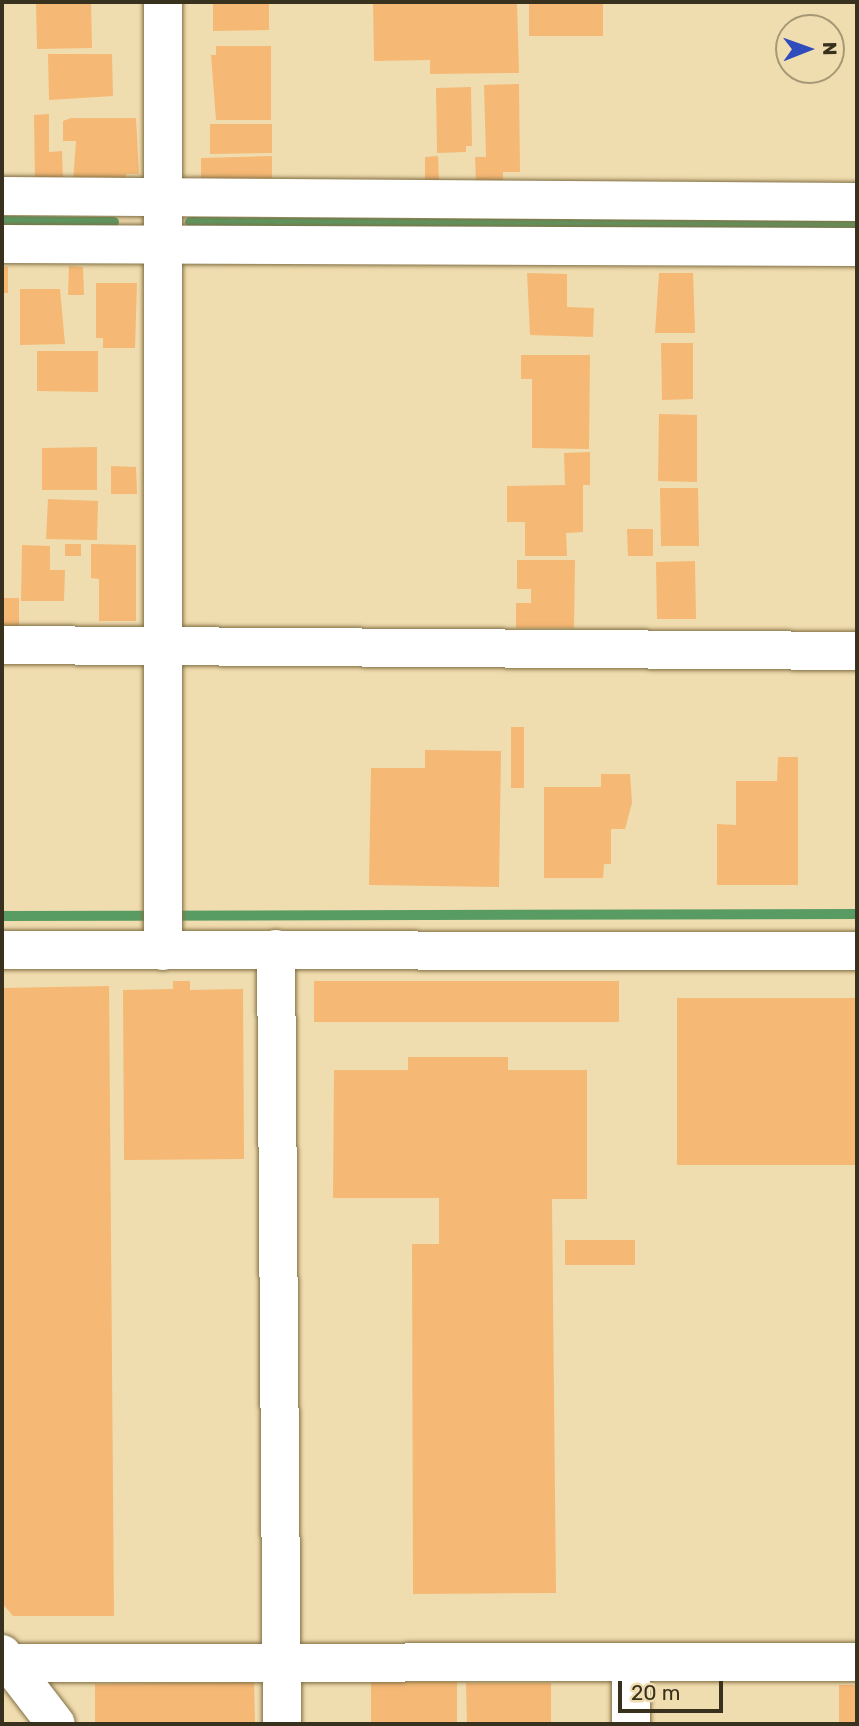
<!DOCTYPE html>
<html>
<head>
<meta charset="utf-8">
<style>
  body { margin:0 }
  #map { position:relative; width:859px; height:1726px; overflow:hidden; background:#f0ddaf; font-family:Rubik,sans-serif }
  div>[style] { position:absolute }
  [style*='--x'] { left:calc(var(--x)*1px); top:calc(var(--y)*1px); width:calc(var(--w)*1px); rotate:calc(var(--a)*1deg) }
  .stream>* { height:10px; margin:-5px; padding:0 5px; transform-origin:5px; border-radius:5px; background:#589c63 }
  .building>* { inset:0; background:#f5b875 }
  .roads { filter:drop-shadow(0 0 2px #806f44) drop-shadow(0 0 2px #806f44) }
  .minor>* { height:38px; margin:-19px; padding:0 19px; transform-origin:19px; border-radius:19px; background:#fff }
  span { translate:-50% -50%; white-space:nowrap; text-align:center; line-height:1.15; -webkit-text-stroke:6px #f0ddaf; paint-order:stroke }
  .frame { position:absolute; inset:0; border:4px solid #38311e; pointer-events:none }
  .north { position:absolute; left:775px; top:14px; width:70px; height:70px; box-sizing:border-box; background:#f0ddaf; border:2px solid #a69875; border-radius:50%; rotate:89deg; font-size:19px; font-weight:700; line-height:28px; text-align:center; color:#38311e }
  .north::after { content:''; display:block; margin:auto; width:24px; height:32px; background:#304cbc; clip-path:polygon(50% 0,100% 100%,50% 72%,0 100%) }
  .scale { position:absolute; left:618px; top:1681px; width:105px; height:32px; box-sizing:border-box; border:4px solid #38311e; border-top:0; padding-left:9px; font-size:21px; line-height:24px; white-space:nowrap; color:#38311e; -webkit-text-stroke:5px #f0ddaf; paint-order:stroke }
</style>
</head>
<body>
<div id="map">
  <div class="stream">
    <i style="--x:2;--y:221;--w:112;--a:0.5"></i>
    <i style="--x:190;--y:222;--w:667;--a:0.34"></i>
    <i style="--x:2;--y:916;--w:855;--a:-0.13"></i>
  </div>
  <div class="building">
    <i style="clip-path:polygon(36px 2px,91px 2px,92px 48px,37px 49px)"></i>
    <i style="clip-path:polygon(213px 2px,269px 2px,269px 30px,213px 31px)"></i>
    <i style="clip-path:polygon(373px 2px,517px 2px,519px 73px,430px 74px,430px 60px,374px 61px)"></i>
    <i style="clip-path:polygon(529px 2px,603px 2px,603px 36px,529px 36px)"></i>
    <i style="clip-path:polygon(216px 46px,271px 46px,271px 120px,216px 120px,211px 55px,216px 55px)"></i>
    <i style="clip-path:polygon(48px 54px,112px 54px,113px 96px,49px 100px)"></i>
    <i style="clip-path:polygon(519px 84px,520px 172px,503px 172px,503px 183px,476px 183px,475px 157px,486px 157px,484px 85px)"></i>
    <i style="clip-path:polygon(471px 87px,472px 146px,466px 146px,466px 152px,437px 153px,436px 88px)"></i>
    <i style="clip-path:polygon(49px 114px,49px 152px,62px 151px,63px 181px,35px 181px,34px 115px)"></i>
    <i style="clip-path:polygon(71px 118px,136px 118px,139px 174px,126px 174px,126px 181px,73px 182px,76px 141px,63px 141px,63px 121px)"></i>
    <i style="clip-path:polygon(210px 124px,272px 124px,272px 153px,210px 154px)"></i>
    <i style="clip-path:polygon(272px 156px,272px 184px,201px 182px,201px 158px)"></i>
    <i style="clip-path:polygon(438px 156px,439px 182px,425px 182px,425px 157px)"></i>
    <i style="clip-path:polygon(2px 266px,8px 267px,8px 293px,2px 293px)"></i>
    <i style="clip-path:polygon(69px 266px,83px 267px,84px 295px,68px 295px)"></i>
    <i style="clip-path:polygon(527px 273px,567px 274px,567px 307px,594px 308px,593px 337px,530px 335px)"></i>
    <i style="clip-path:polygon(659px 273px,693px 273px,695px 333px,655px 333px)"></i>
    <i style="clip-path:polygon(96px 283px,137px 283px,135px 348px,103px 348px,103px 338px,96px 338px)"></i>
    <i style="clip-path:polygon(20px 289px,60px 289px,65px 344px,20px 345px)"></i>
    <i style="clip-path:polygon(661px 343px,693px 343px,693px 399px,662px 400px)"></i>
    <i style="clip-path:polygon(37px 351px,98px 351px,98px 392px,37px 391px)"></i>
    <i style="clip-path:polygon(521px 355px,590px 355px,589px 449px,532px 448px,532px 379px,521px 379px)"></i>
    <i style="clip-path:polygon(659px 414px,697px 415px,697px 482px,658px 481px)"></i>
    <i style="clip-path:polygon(97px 447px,97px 490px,42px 490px,42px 448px)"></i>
    <i style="clip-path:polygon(590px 452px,590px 485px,583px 485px,583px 532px,566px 533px,567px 556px,525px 556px,525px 522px,507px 522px,507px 486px,565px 485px,564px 453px)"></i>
    <i style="clip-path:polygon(111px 466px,136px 467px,137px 494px,111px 494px)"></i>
    <i style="clip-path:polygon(660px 488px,698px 488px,699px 546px,661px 546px)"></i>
    <i style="clip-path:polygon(48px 499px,98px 501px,97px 540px,46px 539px)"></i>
    <i style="clip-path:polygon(627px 529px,653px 529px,653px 556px,628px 556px)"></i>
    <i style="clip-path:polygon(65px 544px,81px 544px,81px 556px,65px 556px)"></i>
    <i style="clip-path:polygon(91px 544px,136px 545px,136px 621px,99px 621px,99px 579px,91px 578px)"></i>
    <i style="clip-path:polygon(22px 545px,50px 546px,50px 570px,65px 570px,64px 601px,21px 601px)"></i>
    <i style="clip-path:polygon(517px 560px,575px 560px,574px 628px,516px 628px,516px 603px,531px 603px,531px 589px,517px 589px)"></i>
    <i style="clip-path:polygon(695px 561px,696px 619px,657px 619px,656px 562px)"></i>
    <i style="clip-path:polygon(2px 598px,19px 598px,19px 626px,2px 626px)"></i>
    <i style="clip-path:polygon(511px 727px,524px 727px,524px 788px,511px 788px)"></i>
    <i style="clip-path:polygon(425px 750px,501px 751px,499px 887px,369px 885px,371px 768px,425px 768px)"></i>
    <i style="clip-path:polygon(778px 757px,798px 757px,798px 885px,717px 885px,717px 824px,736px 825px,736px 781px,777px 781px)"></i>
    <i style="clip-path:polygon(601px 774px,630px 774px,632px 803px,625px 829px,611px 829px,611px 864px,604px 864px,603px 878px,544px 878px,544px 787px,601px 787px)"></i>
    <i style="clip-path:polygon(173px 981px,190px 981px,190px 990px,243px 989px,244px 1159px,124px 1160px,123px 990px,173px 989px)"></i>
    <i style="clip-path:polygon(314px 981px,619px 981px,619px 1022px,314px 1022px)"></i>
    <i style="clip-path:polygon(109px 986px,114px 1616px,13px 1616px,2px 1603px,2px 988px)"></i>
    <i style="clip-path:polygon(677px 998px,857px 998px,857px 1165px,677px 1165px)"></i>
    <i style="clip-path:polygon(408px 1057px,508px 1057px,508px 1070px,587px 1070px,587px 1199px,552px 1199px,556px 1593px,413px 1594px,412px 1244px,439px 1244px,439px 1198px,333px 1198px,334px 1070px,408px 1070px)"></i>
    <i style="clip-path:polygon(565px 1240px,635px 1240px,635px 1265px,565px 1265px)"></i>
    <i style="clip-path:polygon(254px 1682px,255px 1724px,95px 1724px,95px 1684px)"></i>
    <i style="clip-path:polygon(371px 1682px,457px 1682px,457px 1724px,371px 1724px)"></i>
    <i style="clip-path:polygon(466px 1683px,551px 1683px,551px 1723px,467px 1724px)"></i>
    <i style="clip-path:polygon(839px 1685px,857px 1685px,857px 1724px,839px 1724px)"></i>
  </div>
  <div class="roads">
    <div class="minor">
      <i style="--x:163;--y:2;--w:949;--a:90"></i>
      <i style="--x:2;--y:196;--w:855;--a:0.4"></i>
      <i style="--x:2;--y:244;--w:855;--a:0.2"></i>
      <i style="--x:2;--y:645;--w:855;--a:0.4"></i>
      <i style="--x:276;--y:949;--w:775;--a:89.56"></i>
      <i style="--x:2;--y:950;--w:855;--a:0.07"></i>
      <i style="--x:2;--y:1654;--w:88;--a:52.4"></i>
      <i style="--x:631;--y:1662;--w:62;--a:90"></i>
      <i style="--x:2;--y:1663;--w:855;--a:-0.07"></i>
    </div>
  </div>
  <div class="frame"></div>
  <div class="north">N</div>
  <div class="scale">20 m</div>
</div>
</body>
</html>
